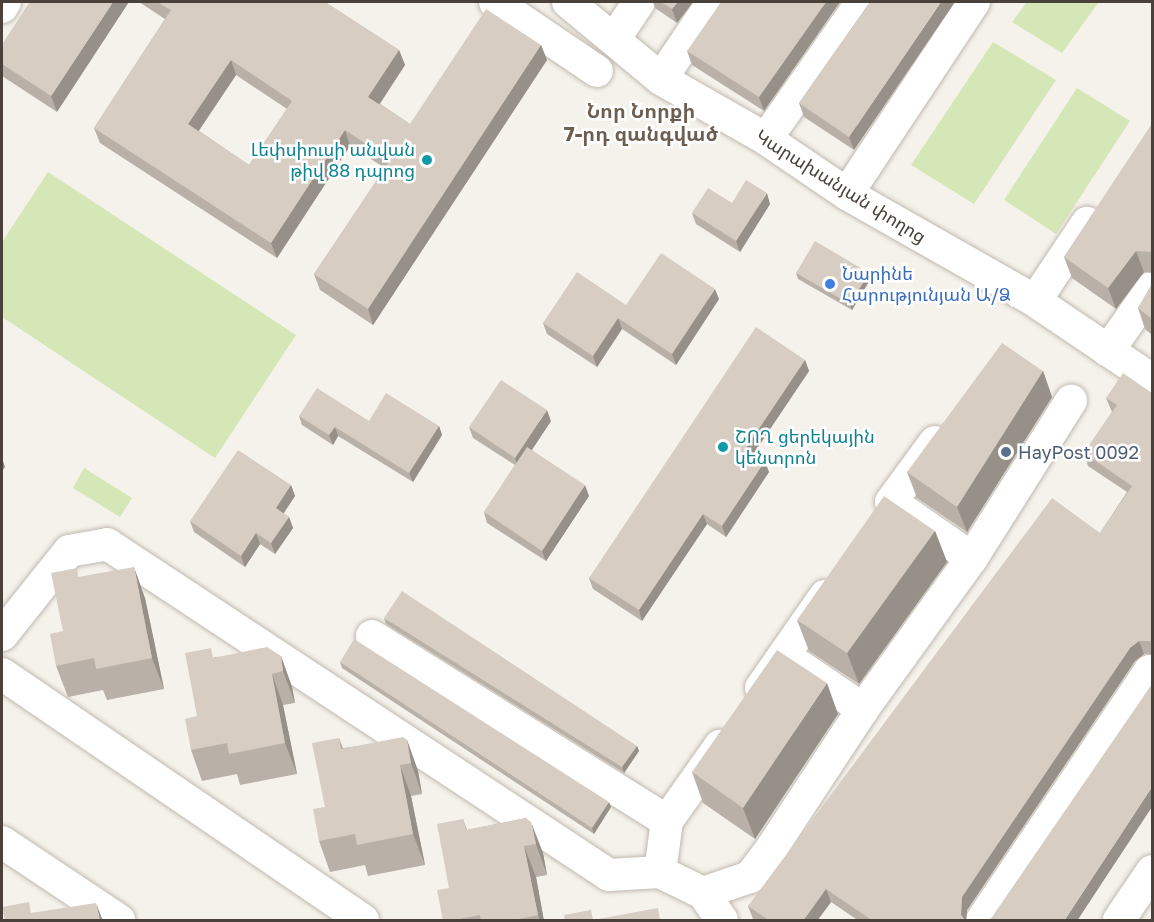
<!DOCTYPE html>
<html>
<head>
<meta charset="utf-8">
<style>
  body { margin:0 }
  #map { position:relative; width:1154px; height:922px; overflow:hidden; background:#f5f2ec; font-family:"Golos Text","Noto Sans Armenian",sans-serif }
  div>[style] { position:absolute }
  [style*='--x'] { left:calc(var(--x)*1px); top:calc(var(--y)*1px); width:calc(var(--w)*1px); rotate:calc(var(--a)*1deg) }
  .green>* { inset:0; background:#d5e7b7 }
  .roads { filter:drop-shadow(0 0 2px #c1b9af) drop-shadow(0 0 2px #c1b9af) }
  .minor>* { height:32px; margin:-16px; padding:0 16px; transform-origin:16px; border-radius:16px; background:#fff }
  .wall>* { inset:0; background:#b9b0a7 }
  .shaded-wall>* { inset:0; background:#969088 }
  .building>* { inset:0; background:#d7cdc2 }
  .dots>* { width:16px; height:16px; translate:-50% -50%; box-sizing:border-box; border:3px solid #fff; border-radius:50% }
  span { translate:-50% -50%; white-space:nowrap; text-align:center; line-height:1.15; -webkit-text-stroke:5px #fff; paint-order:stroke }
  .culture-label { font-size:18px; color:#0d838f }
  .right { translate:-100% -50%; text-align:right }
  .left { translate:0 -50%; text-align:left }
  .street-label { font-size:18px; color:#4a423a }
  .shop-label { font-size:18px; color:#366cbe }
  .service-label { font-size:18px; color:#4e5e75 }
  .neighbourhood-label { font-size:20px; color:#6c5f51; font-weight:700 }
  .frame { position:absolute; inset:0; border:3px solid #4a423a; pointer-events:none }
</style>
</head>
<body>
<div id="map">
  <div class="green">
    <i style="clip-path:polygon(1027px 2px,1099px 2px,1062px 53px,1012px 22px)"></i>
    <i style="clip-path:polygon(993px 42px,1056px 80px,974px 204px,911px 165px)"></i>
    <i style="clip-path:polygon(1077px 88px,1130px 121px,1056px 234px,1004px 200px)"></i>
    <i style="clip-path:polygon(48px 172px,296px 335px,215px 458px,2px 317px,2px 242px)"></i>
    <i style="clip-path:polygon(84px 468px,132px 498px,120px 517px,73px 488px)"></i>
  </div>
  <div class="roads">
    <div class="minor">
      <i style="--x:495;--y:2;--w:123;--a:34.1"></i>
      <i style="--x:568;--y:2;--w:121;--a:39.6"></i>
      <i style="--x:661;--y:79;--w:121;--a:29.7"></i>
      <i style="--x:766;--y:139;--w:98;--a:34.2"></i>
      <i style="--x:847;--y:194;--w:216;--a:29.6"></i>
      <i style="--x:1035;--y:301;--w:141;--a:34"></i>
      <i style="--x:2;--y:7;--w:6;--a:-59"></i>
      <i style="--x:615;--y:38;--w:43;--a:-56.3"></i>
      <i style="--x:661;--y:79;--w:93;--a:-56"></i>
      <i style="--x:766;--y:139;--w:167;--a:-55"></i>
      <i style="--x:847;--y:194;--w:230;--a:-56.5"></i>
      <i style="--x:1035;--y:301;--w:94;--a:-56.3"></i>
      <i style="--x:1108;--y:351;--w:77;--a:-55.1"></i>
      <i style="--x:935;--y:442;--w:74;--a:126.3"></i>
      <i style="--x:891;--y:502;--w:98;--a:34.7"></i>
      <i style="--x:2;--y:635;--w:107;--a:-51.4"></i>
      <i style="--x:69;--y:551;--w:39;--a:-10"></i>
      <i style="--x:107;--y:544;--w:601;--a:33.4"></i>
      <i style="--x:609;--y:875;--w:51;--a:-3.4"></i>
      <i style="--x:660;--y:872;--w:48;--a:26"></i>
      <i style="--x:703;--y:893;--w:33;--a:55"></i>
      <i style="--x:372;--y:636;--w:348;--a:32.1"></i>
      <i style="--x:667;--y:821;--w:51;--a:97.8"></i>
      <i style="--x:792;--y:661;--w:86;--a:34.1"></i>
      <i style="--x:2;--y:674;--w:437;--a:34.3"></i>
      <i style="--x:761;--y:688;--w:112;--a:-55.2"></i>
      <i style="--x:667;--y:821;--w:92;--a:-54.8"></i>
      <i style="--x:2;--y:842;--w:141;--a:33.7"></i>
      <i style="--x:703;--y:893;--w:50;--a:-18.8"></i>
      <i style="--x:750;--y:877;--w:39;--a:-53"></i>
      <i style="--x:773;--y:846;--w:164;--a:-56.7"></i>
      <i style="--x:863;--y:709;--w:186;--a:-54.2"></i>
      <i style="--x:972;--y:558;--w:186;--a:-57.8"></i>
      <i style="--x:982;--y:920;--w:300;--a:-56"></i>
      <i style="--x:1150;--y:671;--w:3;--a:45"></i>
      <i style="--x:1119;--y:920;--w:59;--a:-56"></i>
    </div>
  </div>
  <div class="wall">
    <i style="clip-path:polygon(30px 2px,57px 112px,2px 76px,2px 45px)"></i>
    <i style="clip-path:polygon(evenodd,139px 2px,325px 2px,399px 50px,405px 65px,380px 104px,410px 124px,541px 45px,547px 60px,373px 325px,320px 290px,314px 274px,385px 168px,350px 146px,277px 258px,100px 143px,94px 128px,165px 19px,139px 2px,236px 75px,287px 109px,249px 165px,199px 131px,236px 75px)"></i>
    <i style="clip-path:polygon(653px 2px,693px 2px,677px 23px,655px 8px)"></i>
    <i style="clip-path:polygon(840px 2px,764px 111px,692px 65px,687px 51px)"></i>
    <i style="clip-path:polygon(870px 2px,854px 150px,804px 117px,799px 103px)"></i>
    <i style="clip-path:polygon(1152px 124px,1152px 273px,1144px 272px,1116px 309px,1072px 278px,1064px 257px)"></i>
    <i style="clip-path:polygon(732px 203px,770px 204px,740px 252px,696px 224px,692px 213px)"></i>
    <i style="clip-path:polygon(796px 273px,871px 278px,852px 310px,798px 279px)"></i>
    <i style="clip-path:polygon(1152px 284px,1152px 335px,1145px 329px,1138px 308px)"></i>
    <i style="clip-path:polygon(719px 299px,676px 365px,622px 329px,597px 367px,547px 334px,543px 323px,626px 305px)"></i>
    <i style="clip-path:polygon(805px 360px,809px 371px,754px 453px,769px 472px,726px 537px,707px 524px,642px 621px,593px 589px,589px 578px)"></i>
    <i style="clip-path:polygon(1043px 371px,1052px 397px,967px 532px,917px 498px,907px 472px)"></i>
    <i style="clip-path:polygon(1152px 393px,1152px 654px,1144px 654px,1135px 661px,967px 910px,966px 921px,859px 921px,831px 902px,817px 921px,755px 921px,753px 919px,748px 906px,1100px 533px,1127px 492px,1088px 466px,1084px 453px,1112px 412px,1106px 398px)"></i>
    <i style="clip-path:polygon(299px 416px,439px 426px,442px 435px,413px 482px,338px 436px,333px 445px,302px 425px)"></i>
    <i style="clip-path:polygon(551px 421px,532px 450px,589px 496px,546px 561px,487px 523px,484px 512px,515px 465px,473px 438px,469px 427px)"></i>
    <i style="clip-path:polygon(291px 485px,295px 496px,283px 513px,289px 517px,293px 528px,275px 554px,260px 544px,245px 567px,194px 532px,190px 521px)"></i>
    <i style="clip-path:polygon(935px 531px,947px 562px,859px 684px,809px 651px,797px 620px)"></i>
    <i style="clip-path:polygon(80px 577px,145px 598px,164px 689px,107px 700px,103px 690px,68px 697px,56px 666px,63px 631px)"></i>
    <i style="clip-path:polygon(384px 618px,637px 746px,639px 751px,624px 773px,386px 624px)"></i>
    <i style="clip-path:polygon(281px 656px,292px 687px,295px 703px,283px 705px,297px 774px,240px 785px,237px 774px,202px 781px,191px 750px,197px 716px,214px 657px)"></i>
    <i style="clip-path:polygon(340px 662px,611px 807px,594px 834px,342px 668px)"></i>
    <i style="clip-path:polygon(838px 714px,755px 839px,703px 803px,692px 772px)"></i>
    <i style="clip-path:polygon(339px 738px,343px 748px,407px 740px,418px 771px,422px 794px,411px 796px,425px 865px,368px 876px,365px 865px,330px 872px,319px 841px)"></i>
    <i style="clip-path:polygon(526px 818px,543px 853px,547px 875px,536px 877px,544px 921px,443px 921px,463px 819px,467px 830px)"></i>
  </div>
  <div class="shaded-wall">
    <i style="clip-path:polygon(113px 2px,129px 2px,57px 112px,51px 96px)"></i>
    <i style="clip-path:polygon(678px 2px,693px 2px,677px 23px,672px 9px)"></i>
    <i style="clip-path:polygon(826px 2px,840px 2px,764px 111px,759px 97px)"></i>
    <i style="clip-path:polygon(941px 2px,955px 2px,854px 150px,849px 137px)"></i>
    <i style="clip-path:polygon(541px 45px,547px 60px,373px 325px,368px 309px)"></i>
    <i style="clip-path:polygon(399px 50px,405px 65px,374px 112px,368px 97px)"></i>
    <i style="clip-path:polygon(231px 60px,236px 75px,193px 139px,188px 124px)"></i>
    <i style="clip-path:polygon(345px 130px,350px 146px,277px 258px,271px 243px)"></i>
    <i style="clip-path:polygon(767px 193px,770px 204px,740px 252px,736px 241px)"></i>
    <i style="clip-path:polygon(1136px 251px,1144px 272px,1116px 309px,1108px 288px)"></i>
    <i style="clip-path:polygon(869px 273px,871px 278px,852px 310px,850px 304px)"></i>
    <i style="clip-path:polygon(715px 289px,719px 299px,676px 365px,672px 354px)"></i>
    <i style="clip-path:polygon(618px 318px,622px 329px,597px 367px,593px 356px)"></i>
    <i style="clip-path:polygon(805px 360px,809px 371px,750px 459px,746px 448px)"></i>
    <i style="clip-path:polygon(1043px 371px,1052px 397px,967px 532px,957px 507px)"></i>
    <i style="clip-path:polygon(547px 410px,551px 421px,519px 469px,515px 458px)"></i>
    <i style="clip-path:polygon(439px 426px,442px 435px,413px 482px,409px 473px)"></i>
    <i style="clip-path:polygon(335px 427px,338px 436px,333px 445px,329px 435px)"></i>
    <i style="clip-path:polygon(2px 458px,5px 467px,2px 471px)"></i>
    <i style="clip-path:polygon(765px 461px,769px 472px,726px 537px,722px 526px)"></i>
    <i style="clip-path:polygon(291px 485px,295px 496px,280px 519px,276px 508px)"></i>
    <i style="clip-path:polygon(585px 485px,589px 496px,546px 561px,542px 551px)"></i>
    <i style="clip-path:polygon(703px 514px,707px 524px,642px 621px,639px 610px)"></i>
    <i style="clip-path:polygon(289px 517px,293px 528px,275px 554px,271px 543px)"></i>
    <i style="clip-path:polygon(935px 531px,947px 562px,859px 684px,847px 653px)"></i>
    <i style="clip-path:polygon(256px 533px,260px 544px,245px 567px,241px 556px)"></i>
    <i style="clip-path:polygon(134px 567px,145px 598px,164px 689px,152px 658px)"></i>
    <i style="clip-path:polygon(1139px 641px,1144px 654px,1135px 661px,967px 910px,966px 921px,961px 915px,962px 897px,1130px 648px)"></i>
    <i style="clip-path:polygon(281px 656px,292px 687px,295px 703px,283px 671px)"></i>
    <i style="clip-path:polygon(272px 674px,283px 705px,297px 774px,285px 743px)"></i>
    <i style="clip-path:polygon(827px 683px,838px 714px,755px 839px,743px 808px)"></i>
    <i style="clip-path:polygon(407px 740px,418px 771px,422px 794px,411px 763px)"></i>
    <i style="clip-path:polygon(637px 746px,639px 751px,624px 773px,622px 767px)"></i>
    <i style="clip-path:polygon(400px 765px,411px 796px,425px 865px,413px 834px)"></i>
    <i style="clip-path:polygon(1152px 787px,1152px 807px,1077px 921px,1064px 921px)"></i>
    <i style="clip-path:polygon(609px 802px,611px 807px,594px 834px,592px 828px)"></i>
    <i style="clip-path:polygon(531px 822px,543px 853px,547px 875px,536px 844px)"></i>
    <i style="clip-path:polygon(524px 846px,536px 877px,544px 921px,540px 921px,538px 915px)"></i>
    <i style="clip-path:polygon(826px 889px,831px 902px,817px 921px,803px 921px)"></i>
    <i style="clip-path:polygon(96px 903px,103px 921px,100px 921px)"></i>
  </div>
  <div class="building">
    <i style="clip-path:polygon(30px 2px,113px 2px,51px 96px,2px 64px,2px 45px)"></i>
    <i style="clip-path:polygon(evenodd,157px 2px,325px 2px,399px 50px,368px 97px,410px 124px,486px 9px,541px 45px,368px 309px,314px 274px,390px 160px,345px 130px,271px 243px,94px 128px,171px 10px,157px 2px,231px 60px,292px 101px,249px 165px,188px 124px,231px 60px)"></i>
    <i style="clip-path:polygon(661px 2px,678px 2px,672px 9px)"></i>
    <i style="clip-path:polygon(721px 2px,826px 2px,759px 97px,687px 51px)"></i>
    <i style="clip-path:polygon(870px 2px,941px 2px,849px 137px,799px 103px)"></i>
    <i style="clip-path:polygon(1152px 124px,1152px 252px,1136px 251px,1108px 288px,1064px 257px)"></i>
    <i style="clip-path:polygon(746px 180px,767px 193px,736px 241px,692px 213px,708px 188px,732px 203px)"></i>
    <i style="clip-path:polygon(815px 241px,869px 273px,850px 304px,796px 273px)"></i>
    <i style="clip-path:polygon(661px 253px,715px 289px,672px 354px,618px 318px,593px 356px,543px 323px,577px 272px,626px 305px)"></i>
    <i style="clip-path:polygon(1152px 284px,1152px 319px,1138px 308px)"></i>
    <i style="clip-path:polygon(756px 327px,805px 360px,746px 448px,765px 461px,722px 526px,703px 514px,639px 610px,589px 578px)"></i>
    <i style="clip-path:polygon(1002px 343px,1043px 371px,957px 507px,907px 472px)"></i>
    <i style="clip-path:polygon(1123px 373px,1152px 393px,1152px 643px,1150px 641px,1139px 641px,1130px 648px,962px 897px,961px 915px,966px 921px,873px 921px,826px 889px,803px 921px,770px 921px,748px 906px,1052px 498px,1100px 533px,1132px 486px,1084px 453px,1117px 405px,1106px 398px)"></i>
    <i style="clip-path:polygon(501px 380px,547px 410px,515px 458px,469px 427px)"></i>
    <i style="clip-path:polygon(317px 388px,369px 421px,386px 393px,439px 426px,409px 473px,335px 427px,329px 435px,299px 416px)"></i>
    <i style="clip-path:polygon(527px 447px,585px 485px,542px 551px,484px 512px)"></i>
    <i style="clip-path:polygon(238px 450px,291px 485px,276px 508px,289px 517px,271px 543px,256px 533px,241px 556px,190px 521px)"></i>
    <i style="clip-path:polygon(884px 496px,935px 531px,847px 653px,797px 620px)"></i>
    <i style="clip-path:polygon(134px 567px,152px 658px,96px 669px,94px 658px,56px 666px,50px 634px,63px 631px,51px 573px,77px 568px,78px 577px)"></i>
    <i style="clip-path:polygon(402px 591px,637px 746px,622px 767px,384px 618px)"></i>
    <i style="clip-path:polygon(354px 639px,609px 802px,592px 828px,340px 662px)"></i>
    <i style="clip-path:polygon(267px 647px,281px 656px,283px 671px,272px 674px,285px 743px,229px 754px,227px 743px,191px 750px,185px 719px,197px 716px,185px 653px,211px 648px,213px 658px)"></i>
    <i style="clip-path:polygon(777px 650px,827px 683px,743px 808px,692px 772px)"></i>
    <i style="clip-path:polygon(1152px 684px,1152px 787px,1064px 921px,988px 921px,992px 917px)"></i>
    <i style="clip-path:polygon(403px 737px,407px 740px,411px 763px,400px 765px,413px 834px,357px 845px,355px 834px,319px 841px,313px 809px,325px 807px,312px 743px,339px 738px,341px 749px)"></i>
    <i style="clip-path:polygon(526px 818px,531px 822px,536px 844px,524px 846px,538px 915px,510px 921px,481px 921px,480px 915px,450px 921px,443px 921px,437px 890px,449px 888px,437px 824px,463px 819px,466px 830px)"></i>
    <i style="clip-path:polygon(29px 902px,31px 913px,96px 903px,100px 921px,5px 921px,2px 907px)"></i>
    <i style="clip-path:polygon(658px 908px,660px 921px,565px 921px,564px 915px,591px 910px,593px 920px)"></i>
  </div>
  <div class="dots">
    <i style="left:427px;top:160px;background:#0f9aa8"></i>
    <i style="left:830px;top:284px;background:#3f7fe0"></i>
    <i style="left:723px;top:447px;background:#0f9aa8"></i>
    <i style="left:1006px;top:452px;background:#5c6f8a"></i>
  </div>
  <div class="culture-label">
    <span class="right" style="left:415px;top:160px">Լեփսիուսի անվան<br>թիվ 88 դպրոց</span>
    <span class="left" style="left:735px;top:447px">ՇՈՂ ցերեկային<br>կենտրոն</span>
  </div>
  <div class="street-label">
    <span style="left:841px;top:186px;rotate:32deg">Կարախանյան փողոց</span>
  </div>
  <div class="shop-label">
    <span class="left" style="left:842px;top:284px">Նարինե<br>Հարությունյան Ա/Ձ</span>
  </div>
  <div class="service-label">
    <span class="left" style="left:1018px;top:452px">HayPost 0092</span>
  </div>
  <div class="neighbourhood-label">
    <span style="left:641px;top:122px">Նոր Նորքի<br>7-րդ զանգված</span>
  </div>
  <div class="frame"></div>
</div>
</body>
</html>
